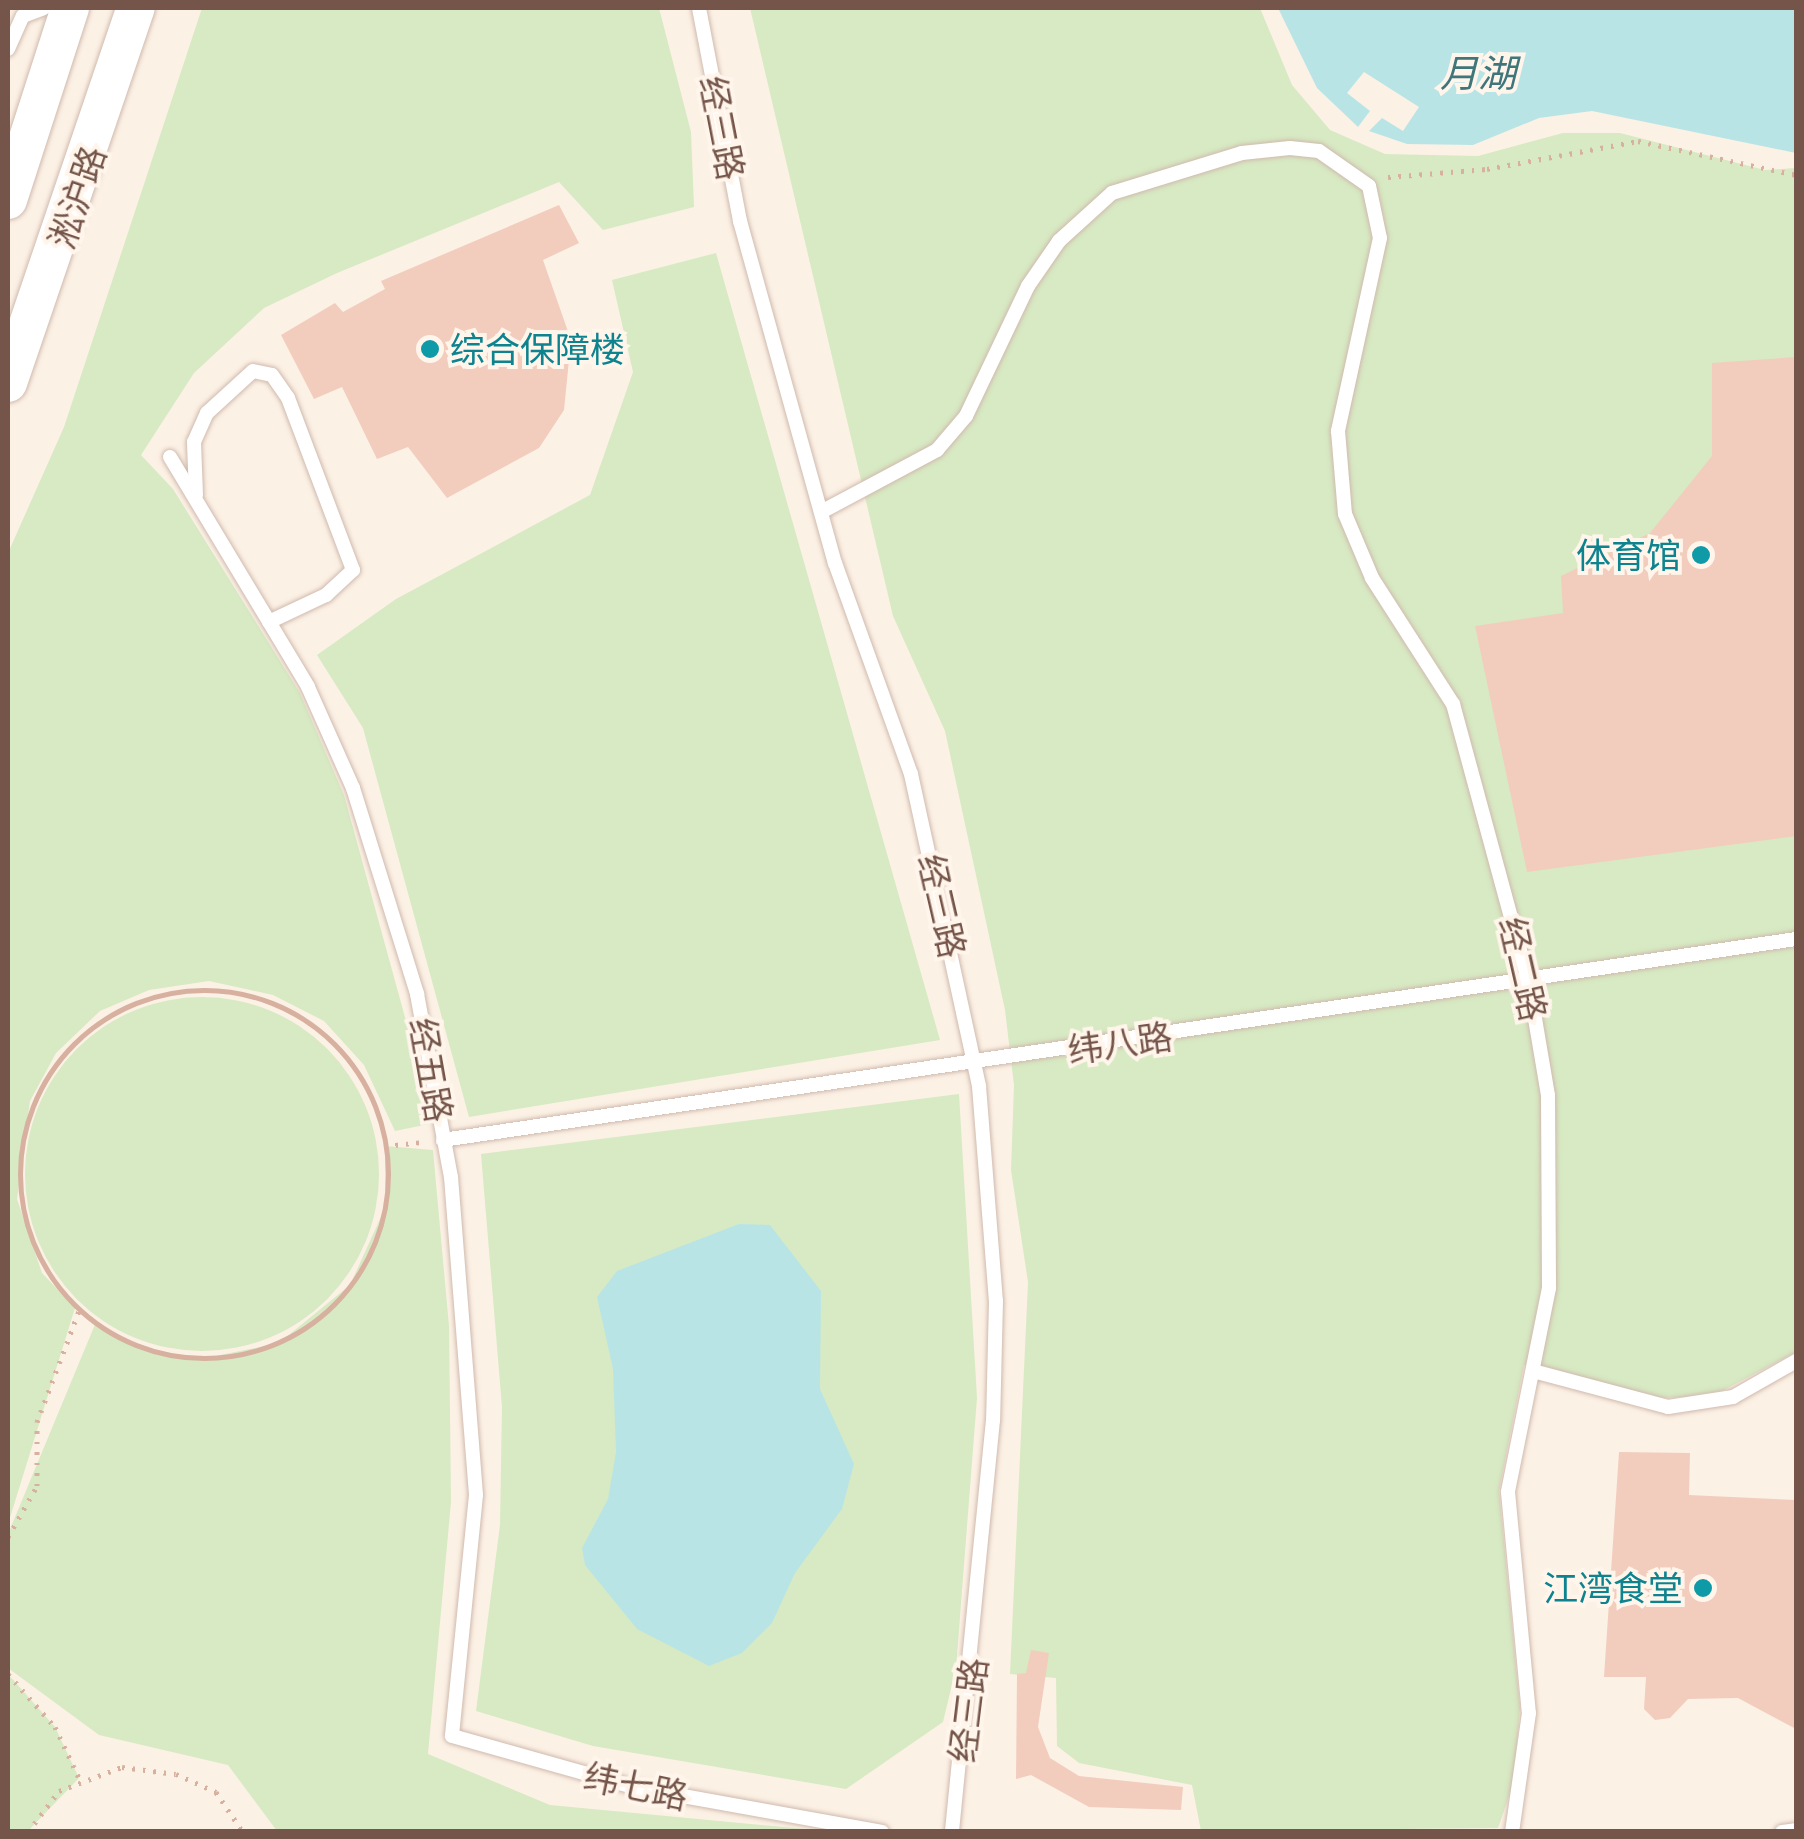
<!DOCTYPE html>
<html>
<head>
<meta charset="utf-8">
<style>
  body { margin:0 }
  #map { position:relative; width:1804px; height:1839px; overflow:hidden; background:#fcf1e5; font-family:Inter,"Noto Sans SC",sans-serif }
  div>[style] { position:absolute }
  [style*='--x'] { left:calc(var(--x)*1px); top:calc(var(--y)*1px); width:calc(var(--w)*1px); rotate:calc(var(--a)*1deg) }
  .green>* { inset:0; background:#d7eac3 }
  .round { border-radius:50% }
  .water>* { inset:0; background:#b9e4e6 }
  .building>* { inset:0; background:#f2cdbd }
  .path>* { height:5px; margin-top:-2.5px; transform-origin:0; background:repeating-linear-gradient(90deg,#d7b0a0 0 2.5px,transparent 0 10.5px) }
  .path>.ring { margin:-2.5px; padding:0; box-sizing:content-box; background:none; border:5px solid #d7b0a0; border-radius:50% }
  .roads { filter:drop-shadow(0 0 2px #d0baae) drop-shadow(0 0 2px #d0baae) }
  .service>* { height:14px; margin:-7px; padding:0 7px; transform-origin:7px; border-radius:7px; background:#fff }
  .secondary>* { height:38px; margin:-19px; padding:0 19px; transform-origin:19px; border-radius:19px; background:#fff }
  .dots>* { width:28px; height:28px; translate:-50% -50%; box-sizing:border-box; border:5px solid #fff5eb; border-radius:50% }
  span { translate:-50% -50%; white-space:nowrap; text-align:center; line-height:1.15; -webkit-text-stroke:8px #fff5eb; paint-order:stroke }
  .street-label { font-size:35px; color:#75554a }
  .culture-label { font-size:35px; color:#0d838f }
  .left { translate:0 -50%; text-align:left }
  .right { translate:-100% -50%; text-align:right }
  .water-label { font-size:38px; color:#3e767b; font-style:italic }
  .frame { position:absolute; inset:0; border:10px solid #75554a; pointer-events:none }
</style>
</head>
<body>
<div id="map">
  <div class="green">
    <i style="clip-path:polygon(202px 8px,659px 8px,691px 132px,694px 207px,603px 230px,559px 182px,337px 273px,264px 308px,194px 373px,141px 455px,173px 489px,300px 693px,344px 795px,434px 1123px,395px 1131px,364px 1065px,324px 1021px,273px 995px,209px 981px,149px 990px,100px 1011px,56px 1053px,30px 1101px,17px 1199px,42px 1273px,75px 1308px,8px 1524px,8px 553px,64px 427px)"></i>
    <i style="clip-path:polygon(750px 8px,1260px 8px,1292px 85px,1330px 130px,1385px 154px,1478px 156px,1563px 133px,1620px 133px,1765px 170px,1796px 168px,1796px 1352px,1722px 1391px,1686px 1397px,1653px 1398px,1524px 1365px,1499px 1491px,1520px 1707px,1514px 1782px,1498px 1828px,1201px 1831px,1192px 1785px,1079px 1763px,1057px 1746px,1056px 1678px,1010px 1674px,1028px 1282px,1011px 1170px,1014px 1085px,1005px 1010px,945px 731px,893px 616px)"></i>
    <i style="clip-path:polygon(716px 253px,940px 1040px,469px 1117px,363px 728px,317px 655px,396px 599px,590px 495px,633px 372px,612px 280px)"></i>
    <i class="round" style="left:25px;top:997px;width:354px;height:354px"></i>
    <i style="clip-path:polygon(959px 1094px,977px 1398px,956px 1668px,943px 1722px,846px 1789px,593px 1746px,476px 1711px,500px 1525px,502px 1407px,481px 1154px)"></i>
    <i style="clip-path:polygon(385px 1146px,433px 1150px,449px 1326px,451px 1502px,428px 1754px,550px 1805px,826px 1831px,277px 1831px,228px 1765px,99px 1735px,8px 1668px,8px 1534px,96px 1322px,139px 1347px,201px 1359px,279px 1343px,350px 1285px,385px 1208px)"></i>
    <i style="clip-path:polygon(8px 1674px,55px 1727px,79px 1778px,28px 1831px,8px 1831px)"></i>
  </div>
  <div class="water">
    <i style="clip-path:polygon(1278px 8px,1796px 8px,1796px 153px,1592px 111px,1539px 118px,1473px 145px,1407px 144px,1369px 131px,1382px 118px,1403px 131px,1419px 107px,1364px 72px,1347px 93px,1370px 111px,1358px 127px,1317px 88px)"></i>
    <i style="clip-path:polygon(739px 1224px,770px 1225px,821px 1291px,820px 1389px,854px 1464px,842px 1509px,795px 1573px,772px 1623px,742px 1653px,709px 1666px,637px 1629px,585px 1565px,582px 1548px,608px 1499px,616px 1452px,613px 1369px,597px 1297px,617px 1271px)"></i>
  </div>
  <div class="building">
    <i style="clip-path:polygon(559px 205px,579px 243px,543px 260px,571px 340px,564px 410px,539px 448px,447px 498px,408px 447px,377px 459px,342px 387px,314px 399px,281px 335px,335px 303px,343px 312px,385px 289px,381px 281px)"></i>
    <i style="clip-path:polygon(1796px 357px,1796px 836px,1527px 872px,1475px 626px,1563px 613px,1561px 576px,1650px 533px,1712px 456px,1712px 363px)"></i>
    <i style="clip-path:polygon(1619px 1452px,1690px 1453px,1689px 1495px,1796px 1500px,1796px 1729px,1738px 1698px,1688px 1699px,1670px 1718px,1655px 1720px,1644px 1709px,1646px 1677px,1604px 1677px)"></i>
    <i style="clip-path:polygon(1031px 1650px,1049px 1653px,1038px 1727px,1050px 1758px,1079px 1776px,1183px 1787px,1181px 1810px,1089px 1807px,1031px 1775px,1016px 1779px,1017px 1674px,1026px 1673px)"></i>
  </div>
  <div class="path">
    <i style="--x:1388;--y:177;--w:99;--a:-4.6"></i>
    <i style="--x:1487;--y:169;--w:154;--a:-10.5"></i>
    <i style="--x:1638;--y:141;--w:162;--a:12.1"></i>
    <i class="ring" style="left:20px;top:990px;width:363px;height:363px"></i>
    <i style="--x:385;--y:1146;--w:37;--a:-6"></i>
    <i style="--x:8;--y:1537;--w:59;--a:-60.4"></i>
    <i style="--x:37;--y:1486;--w:64;--a:-90"></i>
    <i style="--x:37;--y:1422;--w:122;--a:-69.3"></i>
    <i style="--x:8;--y:1674;--w:71;--a:48.4"></i>
    <i style="--x:55;--y:1727;--w:56;--a:64.8"></i>
    <i style="--x:28;--y:1832;--w:51;--a:-52.9"></i>
    <i style="--x:59;--y:1791;--w:67;--a:-20.9"></i>
    <i style="--x:122;--y:1767;--w:54;--a:7.4"></i>
    <i style="--x:176;--y:1774;--w:44;--a:24.2"></i>
    <i style="--x:216;--y:1792;--w:48;--a:56"></i>
  </div>
  <div class="roads">
    <div class="service">
      <i style="--x:699;--y:8;--w:217;--a:79.1"></i>
      <i style="--x:740;--y:221;--w:355;--a:74.5"></i>
      <i style="--x:835;--y:563;--w:224;--a:70.2"></i>
      <i style="--x:911;--y:774;--w:319;--a:77.7"></i>
      <i style="--x:979;--y:1086;--w:216;--a:85.5"></i>
      <i style="--x:996;--y:1301;--w:119;--a:91.4"></i>
      <i style="--x:993;--y:1420;--w:414;--a:95.7"></i>
      <i style="--x:8;--y:49;--w:36;--a:-66"></i>
      <i style="--x:23;--y:16;--w:22;--a:-21"></i>
      <i style="--x:170;--y:457;--w:268;--a:59"></i>
      <i style="--x:308;--y:687;--w:111;--a:66"></i>
      <i style="--x:353;--y:788;--w:216;--a:72.7"></i>
      <i style="--x:417;--y:994;--w:186;--a:79.5"></i>
      <i style="--x:451;--y:1177;--w:319;--a:85.5"></i>
      <i style="--x:476;--y:1495;--w:242;--a:95.7"></i>
      <i style="--x:452;--y:1736;--w:188;--a:15.7"></i>
      <i style="--x:633;--y:1787;--w:253;--a:10.2"></i>
      <i style="--x:196;--y:495;--w:53;--a:-92.2"></i>
      <i style="--x:194;--y:442;--w:32;--a:-66"></i>
      <i style="--x:207;--y:413;--w:62;--a:-42.4"></i>
      <i style="--x:253;--y:371;--w:19;--a:12"></i>
      <i style="--x:272;--y:375;--w:28;--a:55"></i>
      <i style="--x:288;--y:398;--w:184;--a:69.3"></i>
      <i style="--x:353;--y:570;--w:37;--a:137"></i>
      <i style="--x:326;--y:595;--w:63;--a:154.7"></i>
      <i style="--x:821;--y:512;--w:132;--a:-28.1"></i>
      <i style="--x:937;--y:450;--w:45;--a:-49.5"></i>
      <i style="--x:966;--y:416;--w:144;--a:-64.5"></i>
      <i style="--x:1028;--y:286;--w:55;--a:-55.4"></i>
      <i style="--x:1059;--y:241;--w:72;--a:-42.2"></i>
      <i style="--x:1112;--y:193;--w:136;--a:-17.1"></i>
      <i style="--x:1242;--y:153;--w:48;--a:-5.9"></i>
      <i style="--x:1290;--y:148;--w:29;--a:6"></i>
      <i style="--x:1319;--y:151;--w:61;--a:35"></i>
      <i style="--x:1369;--y:186;--w:53;--a:78.1"></i>
      <i style="--x:1380;--y:238;--w:198;--a:102.3"></i>
      <i style="--x:1338;--y:431;--w:83;--a:85.2"></i>
      <i style="--x:1345;--y:514;--w:69;--a:67.1"></i>
      <i style="--x:1372;--y:578;--w:150;--a:57.3"></i>
      <i style="--x:1453;--y:704;--w:289;--a:74.8"></i>
      <i style="--x:1529;--y:983;--w:114;--a:80.4"></i>
      <i style="--x:1548;--y:1095;--w:193;--a:89.7"></i>
      <i style="--x:1549;--y:1288;--w:208;--a:101.4"></i>
      <i style="--x:1508;--y:1492;--w:222;--a:84.6"></i>
      <i style="--x:1529;--y:1713;--w:120;--a:98.1"></i>
      <i style="--x:443;--y:1140;--w:1368;--a:-8.45"></i>
      <i style="--x:1533;--y:1371;--w:140;--a:14.9"></i>
      <i style="--x:1668;--y:1407;--w:66;--a:-8.7"></i>
      <i style="--x:1733;--y:1397;--w:73;--a:-29.7"></i>
      <i style="--x:1782;--y:1832;--w:14;--a:-8"></i>
    </div>
    <div class="secondary">
      <i style="--x:8;--y:200;--w:202;--a:-72.1"></i>
      <i style="--x:8;--y:383;--w:396;--a:-71.2"></i>
    </div>
  </div>
  <div class="dots">
    <i style="left:430px;top:349px;background:#0f9aa8"></i>
    <i style="left:1701px;top:555px;background:#0f9aa8"></i>
    <i style="left:1703px;top:1588px;background:#0f9aa8"></i>
  </div>
  <div class="street-label">
    <span style="left:722px;top:128px;rotate:79deg">经三路</span>
    <span style="left:77px;top:197px;rotate:-71deg">淞沪路</span>
    <span style="left:942px;top:906px;rotate:77deg">经三路</span>
    <span style="left:1523px;top:969px;rotate:77deg">经二路</span>
    <span style="left:1120px;top:1043px;rotate:-8deg">纬八路</span>
    <span style="left:431px;top:1070px;rotate:80deg">经五路</span>
    <span style="left:968px;top:1710px;rotate:-83deg">经三路</span>
    <span style="left:636px;top:1786px;rotate:12deg">纬七路</span>
  </div>
  <div class="culture-label">
    <span class="left" style="left:450px;top:349px">综合保障楼</span>
    <span class="right" style="left:1681px;top:555px">体育馆</span>
    <span class="right" style="left:1683px;top:1588px">江湾食堂</span>
  </div>
  <div class="water-label">
    <span style="left:1478px;top:74px">月湖</span>
  </div>
  <div class="frame"></div>
</div>
</body>
</html>
